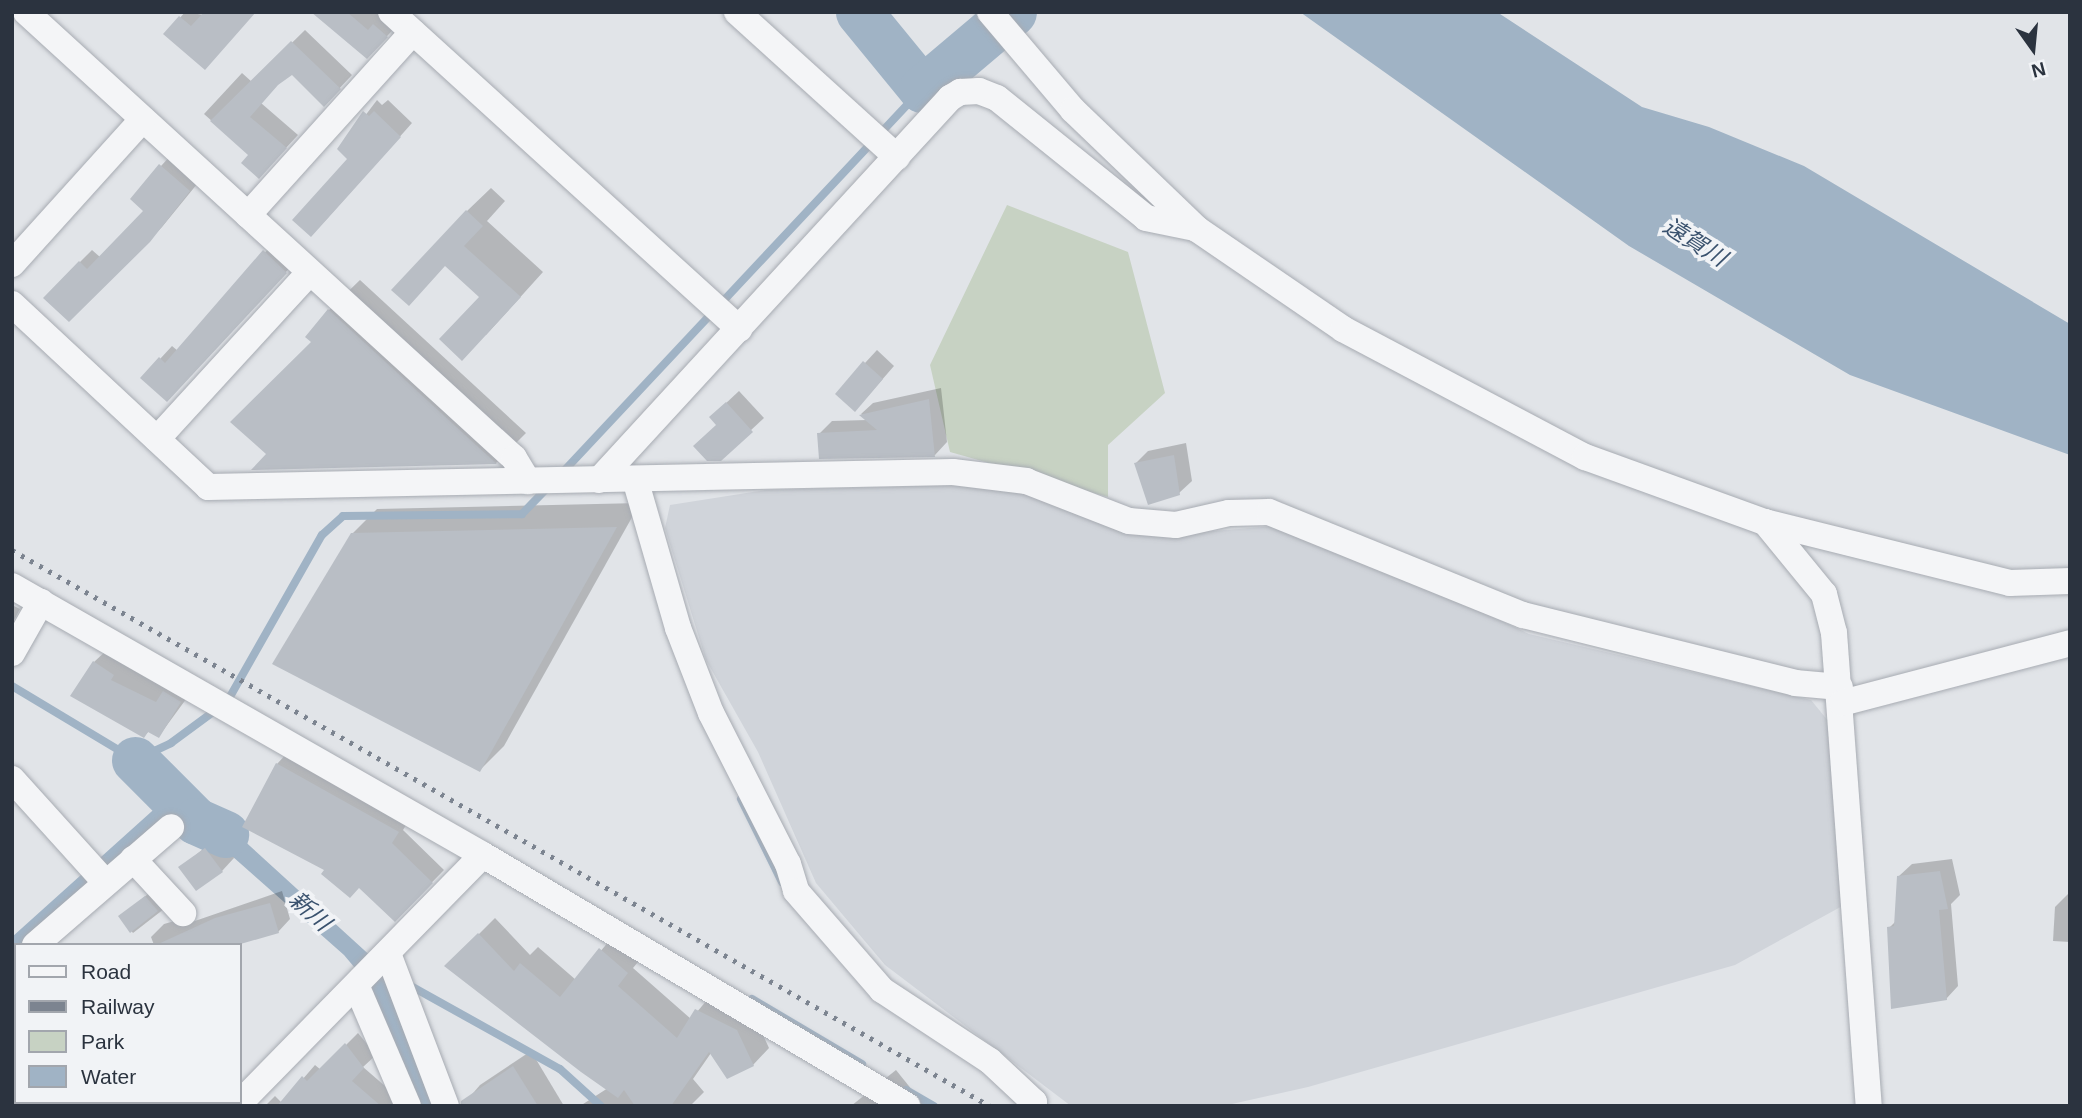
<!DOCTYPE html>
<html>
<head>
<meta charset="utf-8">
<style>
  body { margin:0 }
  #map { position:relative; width:2082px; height:1118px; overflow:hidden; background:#e1e4e8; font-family:Arial,"Noto Sans JP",sans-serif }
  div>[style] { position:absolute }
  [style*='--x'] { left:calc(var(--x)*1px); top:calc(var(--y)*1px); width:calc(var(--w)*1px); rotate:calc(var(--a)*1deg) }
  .built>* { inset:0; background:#d0d4da }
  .green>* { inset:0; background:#c7d2c3 }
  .water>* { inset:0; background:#a0b3c5 }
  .shadow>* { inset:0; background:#0003 }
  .stream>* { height:8px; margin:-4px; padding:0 4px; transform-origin:4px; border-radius:4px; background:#a0b3c5 }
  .river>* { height:47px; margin:-23.5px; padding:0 23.5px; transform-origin:23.5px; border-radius:23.5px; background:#a0b3c5 }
  .building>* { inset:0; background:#b9bec5 }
  .roads { filter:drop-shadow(0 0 2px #a7abb2) drop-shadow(0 0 2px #a7abb2) }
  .minor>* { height:26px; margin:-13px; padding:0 13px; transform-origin:13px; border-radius:13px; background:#f4f5f7 }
  .rail>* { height:5px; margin-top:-2.5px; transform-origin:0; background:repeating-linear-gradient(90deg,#7c8490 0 3.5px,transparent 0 10.5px) }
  span { translate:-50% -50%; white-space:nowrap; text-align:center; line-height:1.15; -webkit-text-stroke:7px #f1f3f6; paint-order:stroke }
  .water-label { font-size:23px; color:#3a526e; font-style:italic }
  .frame { position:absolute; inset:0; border:14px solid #2b333f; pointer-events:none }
  .legend { position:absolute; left:14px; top:943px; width:228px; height:161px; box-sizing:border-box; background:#f1f3f6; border:2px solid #a2a6ad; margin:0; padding:9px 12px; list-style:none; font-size:21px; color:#2b333f }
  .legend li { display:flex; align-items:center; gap:14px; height:35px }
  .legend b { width:35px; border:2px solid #a2a6ad }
  .north { position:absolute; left:1998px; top:14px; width:70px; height:70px; -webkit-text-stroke:5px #f1f3f6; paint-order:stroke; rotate:165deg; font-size:19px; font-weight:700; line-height:28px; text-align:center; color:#2b333f }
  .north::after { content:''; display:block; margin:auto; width:24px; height:32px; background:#2b333f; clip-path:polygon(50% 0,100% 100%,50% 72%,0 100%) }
</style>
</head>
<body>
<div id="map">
  <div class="built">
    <i style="clip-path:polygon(962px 485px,1024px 491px,1153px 536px,1274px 526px,1440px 592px,1529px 634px,1811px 700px,1834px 728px,1846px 904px,1735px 965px,1308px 1087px,1223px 1106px,1071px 1106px,885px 965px,816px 883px,758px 752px,706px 660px,665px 528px,670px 505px,765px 490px)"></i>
  </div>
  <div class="green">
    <i style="clip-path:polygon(1007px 205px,1128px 252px,1165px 393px,1108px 445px,1108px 497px,950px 452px,930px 365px)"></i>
  </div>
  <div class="water">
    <i style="clip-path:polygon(1300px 12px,1497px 12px,1642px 107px,1709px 127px,1804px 166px,2070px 324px,2070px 455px,1850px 375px,1629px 246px)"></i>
    <i style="clip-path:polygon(178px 797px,211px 824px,228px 826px,375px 960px,386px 976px,442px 1106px,416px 1106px,360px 974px,344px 955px,206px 833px,172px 812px,22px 945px,16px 945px,12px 954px,12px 937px,161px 803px)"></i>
  </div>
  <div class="shadow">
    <i style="clip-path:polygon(185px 12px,204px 15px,255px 12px,166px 34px)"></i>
    <i style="clip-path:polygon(314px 12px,373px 12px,399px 23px,379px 45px)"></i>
    <i style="clip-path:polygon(305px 30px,352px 75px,336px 92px,293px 73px,281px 81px,261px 103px,298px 135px,271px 164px,250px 155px,204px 114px,242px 73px,252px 82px)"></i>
    <i style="clip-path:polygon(377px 100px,382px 105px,388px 100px,412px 123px,324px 222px,350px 159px,340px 149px)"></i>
    <i style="clip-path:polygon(173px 153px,202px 178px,162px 227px,69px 320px,80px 262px,92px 250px,100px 257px,146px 211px,161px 166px)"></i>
    <i style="clip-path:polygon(491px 188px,505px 201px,487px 221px,543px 272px,486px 335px,482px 297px,446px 265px,467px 211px)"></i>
    <i style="clip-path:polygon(277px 239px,298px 259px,179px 387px,160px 359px,172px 346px,178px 351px)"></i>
    <i style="clip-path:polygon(360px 280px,526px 433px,496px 463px,255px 468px,268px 454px,329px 310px)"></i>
    <i style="clip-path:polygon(877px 350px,894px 366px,867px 397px,865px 363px)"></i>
    <i style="clip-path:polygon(941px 388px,947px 442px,935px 455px,819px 434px,832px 421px,867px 420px,861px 414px,873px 403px)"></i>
    <i style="clip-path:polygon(739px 391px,764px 418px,720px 459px,718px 424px,724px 405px)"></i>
    <i style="clip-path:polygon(1186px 443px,1192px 481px,1179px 493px,1136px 463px,1148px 451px)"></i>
    <i style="clip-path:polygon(640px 503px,504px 746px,480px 770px,352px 534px,377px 509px)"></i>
    <i style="clip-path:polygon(12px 605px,20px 609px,12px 624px)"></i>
    <i style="clip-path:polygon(109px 648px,195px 687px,159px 736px,149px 731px,144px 736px,94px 662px)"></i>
    <i style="clip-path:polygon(289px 751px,410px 819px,403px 830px,444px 870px,395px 920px,360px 886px,327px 869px,277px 764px)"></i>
    <i style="clip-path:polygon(218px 837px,234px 858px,222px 871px,181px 867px)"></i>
    <i style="clip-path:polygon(1952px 859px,1960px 895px,1951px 904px,1958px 986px,1946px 999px,1889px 928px,1897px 920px,1899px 876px,1912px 864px)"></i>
    <i style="clip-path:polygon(159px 885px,173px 902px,133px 933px,120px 917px)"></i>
    <i style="clip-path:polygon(282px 891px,290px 919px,278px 932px,231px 945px,154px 945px,151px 937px,164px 924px,185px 918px,189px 923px)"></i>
    <i style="clip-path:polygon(2070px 892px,2070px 942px,2053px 941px,2055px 907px)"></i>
    <i style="clip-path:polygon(495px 918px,530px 955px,538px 947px,576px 980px,616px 933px,643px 956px,633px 968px,691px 1019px,713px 993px,753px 1013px,769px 1048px,753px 1065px,711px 1053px,693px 1079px,704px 1092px,690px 1106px,580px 1106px,608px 1088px,447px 966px)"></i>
    <i style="clip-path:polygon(358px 1033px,376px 1055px,363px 1067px,400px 1099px,394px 1106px,265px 1106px,275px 1096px,282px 1103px,315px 1065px,321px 1070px)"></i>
    <i style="clip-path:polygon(531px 1051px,564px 1106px,462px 1106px,480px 1085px)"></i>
    <i style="clip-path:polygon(896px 1070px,925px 1106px,851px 1106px)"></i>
    <i style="clip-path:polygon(16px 1101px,86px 1102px,90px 1106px,12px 1106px)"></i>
  </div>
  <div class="stream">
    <i style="--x:562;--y:473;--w:526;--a:-46.85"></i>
    <i style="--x:12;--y:686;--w:144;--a:31"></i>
    <i style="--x:135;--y:760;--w:40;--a:-25"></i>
    <i style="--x:171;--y:743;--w:56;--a:-36.3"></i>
    <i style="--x:227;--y:702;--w:192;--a:-60.4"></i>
    <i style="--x:322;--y:535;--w:28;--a:-42"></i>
    <i style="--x:343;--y:516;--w:179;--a:-0.6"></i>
    <i style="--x:522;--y:514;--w:37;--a:-46"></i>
    <i style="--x:741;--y:799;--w:93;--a:63.7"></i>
    <i style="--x:409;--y:985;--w:173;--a:29.1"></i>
    <i style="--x:560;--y:1069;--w:55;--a:42.1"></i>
    <i style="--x:752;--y:999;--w:128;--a:30.6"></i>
    <i style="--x:906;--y:1090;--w:32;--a:30"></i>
  </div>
  <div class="river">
    <i style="--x:859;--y:12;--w:99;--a:50.7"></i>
    <i style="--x:922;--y:89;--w:119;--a:-40.2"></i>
    <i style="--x:135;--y:760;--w:86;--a:45"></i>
    <i style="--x:196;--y:821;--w:32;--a:24"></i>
  </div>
  <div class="building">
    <i style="clip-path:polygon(204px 12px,256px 12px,205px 70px,163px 34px,179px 16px,191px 26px)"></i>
    <i style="clip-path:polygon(311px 12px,347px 12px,368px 30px,373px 24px,388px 37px,367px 59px)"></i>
    <i style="clip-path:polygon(291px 41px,341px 89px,324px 107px,292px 75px,278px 85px,250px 117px,287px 148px,259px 179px,241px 163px,248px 155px,210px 121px)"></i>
    <i style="clip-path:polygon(363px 111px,369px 116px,374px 111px,401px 137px,311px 237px,292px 220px,347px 159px,337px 149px)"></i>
    <i style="clip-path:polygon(159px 164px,190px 191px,150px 242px,69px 322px,43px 298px,79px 261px,87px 269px,143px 211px,130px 199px)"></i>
    <i style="clip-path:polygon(466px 210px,483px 226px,464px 246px,521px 297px,462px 361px,439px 339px,479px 297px,445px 266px,409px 306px,391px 290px)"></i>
    <i style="clip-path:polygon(263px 250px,287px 273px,167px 402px,140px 378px,159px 357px,165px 363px)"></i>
    <i style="clip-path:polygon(328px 309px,476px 445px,497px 464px,251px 470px,266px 454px,230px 422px,311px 342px,305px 337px)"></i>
    <i style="clip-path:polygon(863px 361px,883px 379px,855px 412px,835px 394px)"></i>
    <i style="clip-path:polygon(929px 399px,935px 457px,819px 459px,817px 433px,877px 430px,859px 415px)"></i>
    <i style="clip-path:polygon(726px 402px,753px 432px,721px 461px,707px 461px,693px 446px,716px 425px,709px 417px)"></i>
    <i style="clip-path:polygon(1174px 455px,1180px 495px,1148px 505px,1134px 463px)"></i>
    <i style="clip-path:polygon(617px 527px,480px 772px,272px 664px,351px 533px)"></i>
    <i style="clip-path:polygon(93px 661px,114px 675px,111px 680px,156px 702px,163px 691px,181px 702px,159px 738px,148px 732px,144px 738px,70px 696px)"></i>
    <i style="clip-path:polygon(276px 763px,399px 832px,392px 843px,433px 883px,395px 922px,359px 888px,350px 898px,321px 874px,324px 870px,242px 827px)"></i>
    <i style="clip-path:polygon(205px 848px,223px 872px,196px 891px,178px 867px)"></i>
    <i style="clip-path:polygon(1940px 871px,1948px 909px,1939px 910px,1947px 1000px,1891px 1009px,1887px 927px,1894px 926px,1897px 876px)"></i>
    <i style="clip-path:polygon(145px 896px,158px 911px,130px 933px,118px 916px)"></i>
    <i style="clip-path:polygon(270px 903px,279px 933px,237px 945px,156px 945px,215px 918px)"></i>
    <i style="clip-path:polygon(478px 933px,514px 971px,520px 963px,560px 997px,599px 948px,628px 973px,618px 986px,677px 1038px,695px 1009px,737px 1030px,754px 1066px,727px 1079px,709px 1052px,671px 1106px,635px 1106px,624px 1090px,618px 1098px,581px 1072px,444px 966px)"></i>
    <i style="clip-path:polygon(345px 1043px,364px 1068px,352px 1081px,381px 1106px,277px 1106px,302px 1076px,307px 1081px)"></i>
    <i style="clip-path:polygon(513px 1066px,538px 1106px,461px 1106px,461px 1101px)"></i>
  </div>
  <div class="roads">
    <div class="minor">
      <i style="--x:26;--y:12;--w:661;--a:42.43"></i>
      <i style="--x:514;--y:458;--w:27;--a:59"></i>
      <i style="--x:391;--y:12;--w:471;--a:42.3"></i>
      <i style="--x:737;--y:12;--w:216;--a:42.2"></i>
      <i style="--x:990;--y:12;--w:128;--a:49.7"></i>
      <i style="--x:1073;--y:110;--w:172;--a:43.8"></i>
      <i style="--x:1197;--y:229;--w:177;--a:34.4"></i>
      <i style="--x:1343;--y:329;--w:274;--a:27.9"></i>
      <i style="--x:1585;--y:457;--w:191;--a:19.9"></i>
      <i style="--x:1765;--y:522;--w:252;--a:14"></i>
      <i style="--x:2010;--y:583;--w:60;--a:-1.9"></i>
      <i style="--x:248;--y:215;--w:246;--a:-48"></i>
      <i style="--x:12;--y:264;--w:195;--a:-47.9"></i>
      <i style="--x:12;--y:304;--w:268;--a:43"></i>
      <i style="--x:208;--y:487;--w:745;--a:-1.15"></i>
      <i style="--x:953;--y:472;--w:74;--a:7"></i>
      <i style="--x:1026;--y:481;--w:110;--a:21.2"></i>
      <i style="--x:1129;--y:521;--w:47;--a:4.9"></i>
      <i style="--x:1176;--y:525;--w:54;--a:-12.8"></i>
      <i style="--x:1229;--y:513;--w:40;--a:-1.4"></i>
      <i style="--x:1269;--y:512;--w:274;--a:22.1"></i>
      <i style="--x:1523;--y:615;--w:280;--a:14"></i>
      <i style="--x:1795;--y:683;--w:45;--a:5.1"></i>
      <i style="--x:157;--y:439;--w:226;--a:-47.5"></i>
      <i style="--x:635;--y:479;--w:155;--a:73.9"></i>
      <i style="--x:678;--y:628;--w:91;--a:68.8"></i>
      <i style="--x:711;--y:713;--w:169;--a:63"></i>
      <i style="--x:788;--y:864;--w:28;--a:73"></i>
      <i style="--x:796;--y:891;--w:131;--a:49"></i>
      <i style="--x:882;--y:990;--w:129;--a:33.3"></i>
      <i style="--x:990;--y:1061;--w:60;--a:43"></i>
      <i style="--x:1034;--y:1102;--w:4;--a:117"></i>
      <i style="--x:599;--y:480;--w:519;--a:-47.42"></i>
      <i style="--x:950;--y:98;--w:12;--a:-31"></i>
      <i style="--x:960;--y:92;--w:19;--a:-3"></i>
      <i style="--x:979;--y:91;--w:19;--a:21"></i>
      <i style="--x:997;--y:98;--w:191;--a:38.8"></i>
      <i style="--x:1146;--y:218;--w:50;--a:11.5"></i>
      <i style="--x:1765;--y:522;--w:93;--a:50.7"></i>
      <i style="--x:1824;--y:594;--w:40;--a:75.6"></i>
      <i style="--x:1834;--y:633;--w:474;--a:85.8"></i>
      <i style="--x:12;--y:586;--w:542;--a:29.73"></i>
      <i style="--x:483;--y:855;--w:493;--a:30.6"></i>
      <i style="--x:12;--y:653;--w:59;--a:-60.4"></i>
      <i style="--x:1842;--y:703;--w:236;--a:-14.7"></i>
      <i style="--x:12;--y:779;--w:140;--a:47.9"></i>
      <i style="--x:133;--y:859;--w:74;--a:47.2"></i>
      <i style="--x:35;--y:945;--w:180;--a:-40.9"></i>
      <i style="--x:389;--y:956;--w:160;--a:69.2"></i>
      <i style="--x:12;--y:965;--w:5;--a:-37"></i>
      <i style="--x:357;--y:987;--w:129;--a:66.8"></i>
      <i style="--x:237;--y:1106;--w:351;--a:-45.6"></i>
    </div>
  </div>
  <div class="rail">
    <i style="--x:12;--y:550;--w:1125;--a:29.62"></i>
  </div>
  <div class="water-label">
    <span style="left:1695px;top:242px;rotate:32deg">遠賀川</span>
    <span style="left:310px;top:911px;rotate:42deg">新川</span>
  </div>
  <div class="frame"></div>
  <ul class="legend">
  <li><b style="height:9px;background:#f4f5f7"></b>Road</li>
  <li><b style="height:9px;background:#7c8490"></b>Railway</li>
  <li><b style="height:19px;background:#c7d2c3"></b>Park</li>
  <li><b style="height:19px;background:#a0b3c5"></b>Water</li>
  </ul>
  <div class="north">N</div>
</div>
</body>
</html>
